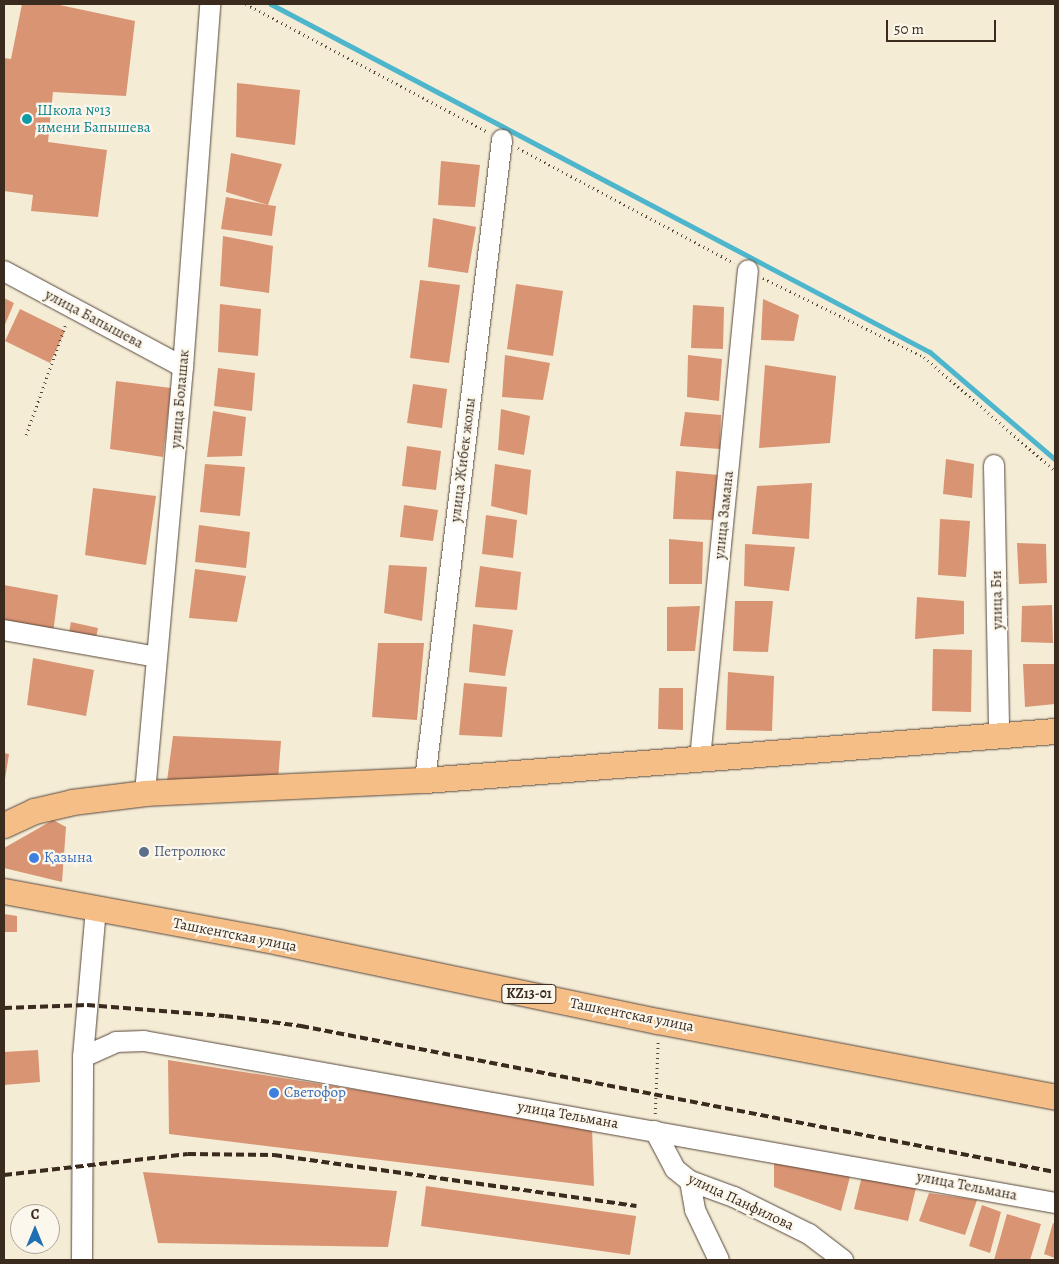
<!DOCTYPE html>
<html>
<head>
<meta charset="utf-8">
<style>
  body { margin:0 }
  #map { position:relative; width:1059px; height:1264px; overflow:hidden; background:#f5ecd6; font-family:Alegreya,serif }
  div>[style] { position:absolute }
  [style*='--x'] { left:calc(var(--x)*1px); top:calc(var(--y)*1px); width:calc(var(--w)*1px); rotate:calc(var(--a)*1deg) }
  .stream>* { height:4.5px; margin:-2.25px; padding:0 2.25px; transform-origin:2.25px; border-radius:2.25px; background:#4eb6cc }
  .building>* { inset:0; background:#d99473 }
  .path>* { height:2.5px; margin-top:-1.25px; transform-origin:0; background:repeating-linear-gradient(90deg,#57473a 0 1px,transparent 0 5px) }
  .roads { filter:drop-shadow(0 0 1px #57473a) drop-shadow(0 0 1px #57473a) }
  .minor>* { height:20px; margin:-10px; padding:0 10px; transform-origin:10px; border-radius:10px; background:#fff }
  .major>* { height:25px; margin:-12.5px; padding:0 12.5px; transform-origin:12.5px; border-radius:12.5px; background:#f6be87 }
  .rail>* { height:4px; margin-top:-2px; transform-origin:0; background:repeating-linear-gradient(90deg,#3b2a1e 0 8px,transparent 0 12px) }
  .dots>* { width:14px; height:14px; translate:-50% -50%; box-sizing:border-box; border:2px solid #fbf7ec; border-radius:50% }
  span { translate:-50% -50%; white-space:nowrap; text-align:center; line-height:1.15; -webkit-text-stroke:4.5px #fbf7ec; paint-order:stroke }
  .shield-label span { padding:1px 4px; background:#fbf7ec; border:1px solid; border-radius:4px; -webkit-text-stroke-width:0 }
  .shield-label { font-size:14px; color:#3b2a1e; font-weight:700 }
  .culture-label { font-size:15px; color:#0d838f }
  .left { translate:0 -50%; text-align:left }
  .street-label { font-size:15px; color:#3b2a1e }
  .service-label { font-size:15px; color:#4e5e75 }
  .shop-label { font-size:15px; color:#366cbe }
  .frame { position:absolute; inset:0; border:5px solid #3b2a1e; pointer-events:none }
  .north { position:absolute; left:10px; top:1204px; width:50px; height:50px; box-sizing:border-box; background:#fbf7ec; border:1px solid #aea59a; border-radius:50%; rotate:0deg; font-size:14px; font-weight:700; line-height:20px; text-align:center; color:#3b2a1e }
  .north::after { content:''; display:block; margin:auto; width:18px; height:22px; background:#1f6fb2; clip-path:polygon(50% 0,100% 100%,50% 72%,0 100%) }
  .scale { position:absolute; left:886px; top:20px; width:110px; height:22px; box-sizing:border-box; border:2px solid #3b2a1e; border-top:0; padding-left:6px; font-size:15px; line-height:18px; white-space:nowrap; color:#3b2a1e; -webkit-text-stroke:4px #fbf7ec; paint-order:stroke }
</style>
</head>
<body>
<div id="map">
  <div class="stream">
    <i style="--x:271;--y:4;--w:745;--a:27.84"></i>
    <i style="--x:930;--y:352;--w:165;--a:40.6"></i>
  </div>
  <div class="building">
    <i style="clip-path:polygon(22px 4px,55px 4px,135px 21px,126px 96px,53px 92px,48px 142px,107px 150px,98px 217px,31px 211px,33px 195px,4px 191px,4px 58px,11px 59px)"></i>
    <i style="clip-path:polygon(237px 83px,300px 90px,295px 145px,236px 137px)"></i>
    <i style="clip-path:polygon(231px 153px,282px 164px,268px 205px,276px 206px,272px 236px,221px 229px,226px 197px,268px 205px,226px 192px)"></i>
    <i style="clip-path:polygon(441px 161px,480px 165px,475px 207px,438px 205px)"></i>
    <i style="clip-path:polygon(433px 218px,476px 227px,468px 273px,428px 267px)"></i>
    <i style="clip-path:polygon(223px 236px,273px 246px,269px 293px,220px 286px)"></i>
    <i style="clip-path:polygon(420px 280px,460px 285px,449px 363px,410px 358px)"></i>
    <i style="clip-path:polygon(516px 284px,563px 291px,553px 356px,507px 349px)"></i>
    <i style="clip-path:polygon(4px 298px,14px 303px,4px 327px)"></i>
    <i style="clip-path:polygon(763px 299px,799px 315px,794px 341px,761px 340px)"></i>
    <i style="clip-path:polygon(220px 304px,261px 309px,258px 356px,218px 352px)"></i>
    <i style="clip-path:polygon(693px 305px,724px 307px,723px 349px,691px 348px)"></i>
    <i style="clip-path:polygon(20px 309px,65px 331px,50px 363px,5px 341px)"></i>
    <i style="clip-path:polygon(505px 355px,550px 363px,543px 400px,502px 397px)"></i>
    <i style="clip-path:polygon(688px 355px,722px 359px,719px 401px,687px 397px)"></i>
    <i style="clip-path:polygon(765px 365px,836px 376px,830px 443px,759px 448px)"></i>
    <i style="clip-path:polygon(218px 368px,255px 373px,252px 411px,214px 406px)"></i>
    <i style="clip-path:polygon(116px 381px,171px 388px,163px 457px,110px 449px)"></i>
    <i style="clip-path:polygon(413px 384px,447px 389px,442px 428px,407px 423px)"></i>
    <i style="clip-path:polygon(501px 409px,530px 416px,524px 455px,498px 450px)"></i>
    <i style="clip-path:polygon(213px 411px,246px 417px,242px 456px,207px 457px)"></i>
    <i style="clip-path:polygon(685px 412px,721px 415px,720px 449px,680px 446px)"></i>
    <i style="clip-path:polygon(407px 446px,441px 451px,436px 490px,402px 486px)"></i>
    <i style="clip-path:polygon(946px 459px,974px 464px,972px 498px,943px 494px)"></i>
    <i style="clip-path:polygon(205px 464px,245px 467px,240px 516px,200px 512px)"></i>
    <i style="clip-path:polygon(495px 464px,531px 470px,527px 515px,491px 506px)"></i>
    <i style="clip-path:polygon(676px 471px,718px 475px,716px 520px,673px 519px)"></i>
    <i style="clip-path:polygon(812px 483px,809px 539px,752px 534px,757px 486px)"></i>
    <i style="clip-path:polygon(93px 488px,156px 496px,146px 565px,85px 555px)"></i>
    <i style="clip-path:polygon(404px 505px,438px 510px,433px 541px,400px 537px)"></i>
    <i style="clip-path:polygon(486px 515px,517px 520px,513px 558px,482px 554px)"></i>
    <i style="clip-path:polygon(940px 519px,970px 521px,966px 577px,938px 575px)"></i>
    <i style="clip-path:polygon(199px 525px,250px 532px,246px 568px,195px 562px)"></i>
    <i style="clip-path:polygon(669px 539px,703px 542px,702px 584px,669px 584px)"></i>
    <i style="clip-path:polygon(1017px 543px,1046px 544px,1047px 583px,1019px 584px)"></i>
    <i style="clip-path:polygon(745px 544px,795px 547px,789px 591px,744px 586px)"></i>
    <i style="clip-path:polygon(389px 565px,427px 567px,422px 621px,384px 613px)"></i>
    <i style="clip-path:polygon(480px 566px,521px 572px,517px 610px,475px 607px)"></i>
    <i style="clip-path:polygon(195px 569px,246px 576px,237px 622px,189px 618px)"></i>
    <i style="clip-path:polygon(4px 585px,58px 595px,53px 633px,4px 624px)"></i>
    <i style="clip-path:polygon(917px 597px,964px 601px,964px 634px,915px 639px)"></i>
    <i style="clip-path:polygon(735px 601px,773px 601px,768px 652px,733px 651px)"></i>
    <i style="clip-path:polygon(1052px 605px,1053px 643px,1021px 642px,1022px 606px)"></i>
    <i style="clip-path:polygon(700px 606px,695px 651px,667px 651px,667px 607px)"></i>
    <i style="clip-path:polygon(71px 622px,98px 628px,94px 648px,67px 643px)"></i>
    <i style="clip-path:polygon(473px 624px,513px 630px,505px 676px,469px 672px)"></i>
    <i style="clip-path:polygon(378px 643px,424px 643px,417px 720px,372px 717px)"></i>
    <i style="clip-path:polygon(933px 649px,972px 650px,971px 712px,932px 711px)"></i>
    <i style="clip-path:polygon(33px 658px,94px 670px,86px 716px,27px 705px)"></i>
    <i style="clip-path:polygon(1023px 664px,1055px 664px,1055px 704px,1025px 707px)"></i>
    <i style="clip-path:polygon(728px 672px,774px 676px,772px 731px,726px 730px)"></i>
    <i style="clip-path:polygon(464px 683px,507px 687px,502px 737px,459px 735px)"></i>
    <i style="clip-path:polygon(659px 688px,683px 688px,683px 730px,658px 729px)"></i>
    <i style="clip-path:polygon(173px 736px,281px 741px,278px 780px,167px 781px)"></i>
    <i style="clip-path:polygon(4px 753px,9px 754px,5px 779px,4px 779px)"></i>
    <i style="clip-path:polygon(53px 820px,66px 827px,62px 882px,4px 868px,4px 848px)"></i>
    <i style="clip-path:polygon(4px 914px,17px 916px,17px 932px,4px 932px)"></i>
    <i style="clip-path:polygon(38px 1050px,40px 1082px,4px 1085px,4px 1052px)"></i>
    <i style="clip-path:polygon(168px 1060px,592px 1127px,594px 1186px,169px 1134px)"></i>
    <i style="clip-path:polygon(774px 1155px,851px 1173px,841px 1211px,774px 1187px)"></i>
    <i style="clip-path:polygon(143px 1172px,397px 1191px,388px 1247px,158px 1243px)"></i>
    <i style="clip-path:polygon(862px 1176px,916px 1188px,908px 1221px,854px 1209px)"></i>
    <i style="clip-path:polygon(426px 1186px,636px 1216px,630px 1255px,421px 1226px)"></i>
    <i style="clip-path:polygon(929px 1193px,977px 1200px,965px 1235px,919px 1221px)"></i>
    <i style="clip-path:polygon(982px 1205px,1001px 1212px,990px 1253px,969px 1246px)"></i>
    <i style="clip-path:polygon(1007px 1214px,1041px 1224px,1030px 1260px,994px 1260px)"></i>
    <i style="clip-path:polygon(1053px 1223px,1055px 1224px,1055px 1258px,1044px 1254px)"></i>
  </div>
  <div class="path">
    <i style="--x:246;--y:4;--w:274;--a:27.9"></i>
    <i style="--x:518;--y:148;--w:245;--a:28"></i>
    <i style="--x:763;--y:278;--w:179;--a:26.1"></i>
    <i style="--x:924;--y:357;--w:174;--a:41"></i>
    <i style="--x:26;--y:435;--w:119;--a:-70.3"></i>
    <i style="--x:655;--y:1114;--w:74;--a:-87.7"></i>
  </div>
  <div class="roads">
    <div class="minor">
      <i style="--x:4;--y:271;--w:203;--a:28.2"></i>
      <i style="--x:994;--y:465;--w:270;--a:88.9"></i>
      <i style="--x:4;--y:630;--w:155;--a:10"></i>
      <i style="--x:700;--y:759;--w:491;--a:-84.4"></i>
      <i style="--x:425;--y:780;--w:645;--a:-83.14"></i>
      <i style="--x:145;--y:793;--w:428;--a:-84.9"></i>
      <i style="--x:183;--y:367;--w:364;--a:-85.7"></i>
      <i style="--x:83;--y:1057;--w:36;--a:-24"></i>
      <i style="--x:116;--y:1042;--w:28;--a:-2"></i>
      <i style="--x:144;--y:1041;--w:925;--a:10.08"></i>
      <i style="--x:655;--y:1131;--w:43;--a:62.2"></i>
      <i style="--x:675;--y:1169;--w:19;--a:39"></i>
      <i style="--x:690;--y:1181;--w:47;--a:20"></i>
      <i style="--x:734;--y:1197;--w:84;--a:26.3"></i>
      <i style="--x:809;--y:1234;--w:43;--a:37.4"></i>
      <i style="--x:690;--y:1181;--w:29;--a:80"></i>
      <i style="--x:695;--y:1210;--w:55;--a:64.4"></i>
      <i style="--x:82;--y:1260;--w:203;--a:-89.7"></i>
      <i style="--x:83;--y:1057;--w:149;--a:-85"></i>
    </div>
    <div class="major">
      <i style="--x:4;--y:825;--w:33;--a:-25"></i>
      <i style="--x:34;--y:811;--w:39;--a:-13"></i>
      <i style="--x:72;--y:802;--w:74;--a:-7"></i>
      <i style="--x:145;--y:793;--w:280;--a:-2.7"></i>
      <i style="--x:425;--y:780;--w:632;--a:-4.45"></i>
      <i style="--x:4;--y:891;--w:280;--a:10.5"></i>
      <i style="--x:279;--y:942;--w:387;--a:11.8"></i>
      <i style="--x:658;--y:1021;--w:404;--a:10.8"></i>
    </div>
  </div>
  <div class="rail">
    <i style="--x:4;--y:1008;--w:83;--a:-2.1"></i>
    <i style="--x:87;--y:1005;--w:138;--a:4.6"></i>
    <i style="--x:225;--y:1016;--w:77;--a:7.5"></i>
    <i style="--x:301;--y:1026;--w:768;--a:10.96"></i>
    <i style="--x:4;--y:1175;--w:185;--a:-6.5"></i>
    <i style="--x:188;--y:1154;--w:86;--a:0.7"></i>
    <i style="--x:274;--y:1155;--w:366;--a:8"></i>
  </div>
  <div class="dots">
    <i style="left:27px;top:119px;background:#0f9aa8"></i>
    <i style="left:144px;top:852px;background:#5c6f8a"></i>
    <i style="left:34px;top:858px;background:#3f7fe0"></i>
    <i style="left:274px;top:1093px;background:#3f7fe0"></i>
  </div>
  <div class="shield-label">
    <span style="left:529px;top:994px">KZ13-01</span>
  </div>
  <div class="culture-label">
    <span class="left" style="left:37px;top:119px">Школа №13<br>имени Бапышева</span>
  </div>
  <div class="street-label">
    <span style="left:94px;top:319px;rotate:28deg">улица Бапышева</span>
    <span style="left:180px;top:399px;rotate:-85deg">улица Болашак</span>
    <span style="left:463px;top:460px;rotate:-83deg">улица Жибек жолы</span>
    <span style="left:724px;top:515px;rotate:-84deg">улица Замана</span>
    <span style="left:997px;top:600px;rotate:-91deg">улица Би</span>
    <span style="left:235px;top:935px;rotate:11deg">Ташкентская улица</span>
    <span style="left:632px;top:1015px;rotate:11deg">Ташкентская улица</span>
    <span style="left:568px;top:1115px;rotate:10deg">улица Тельмана</span>
    <span style="left:967px;top:1186px;rotate:11deg">улица Тельмана</span>
    <span style="left:741px;top:1202px;rotate:25deg">улица Панфилова</span>
  </div>
  <div class="service-label">
    <span class="left" style="left:154px;top:852px">Петролюкс</span>
  </div>
  <div class="shop-label">
    <span class="left" style="left:44px;top:858px">Қазына</span>
    <span class="left" style="left:284px;top:1093px">Светофор</span>
  </div>
  <div class="frame"></div>
  <div class="north">С</div>
  <div class="scale">50 m</div>
</div>
</body>
</html>
